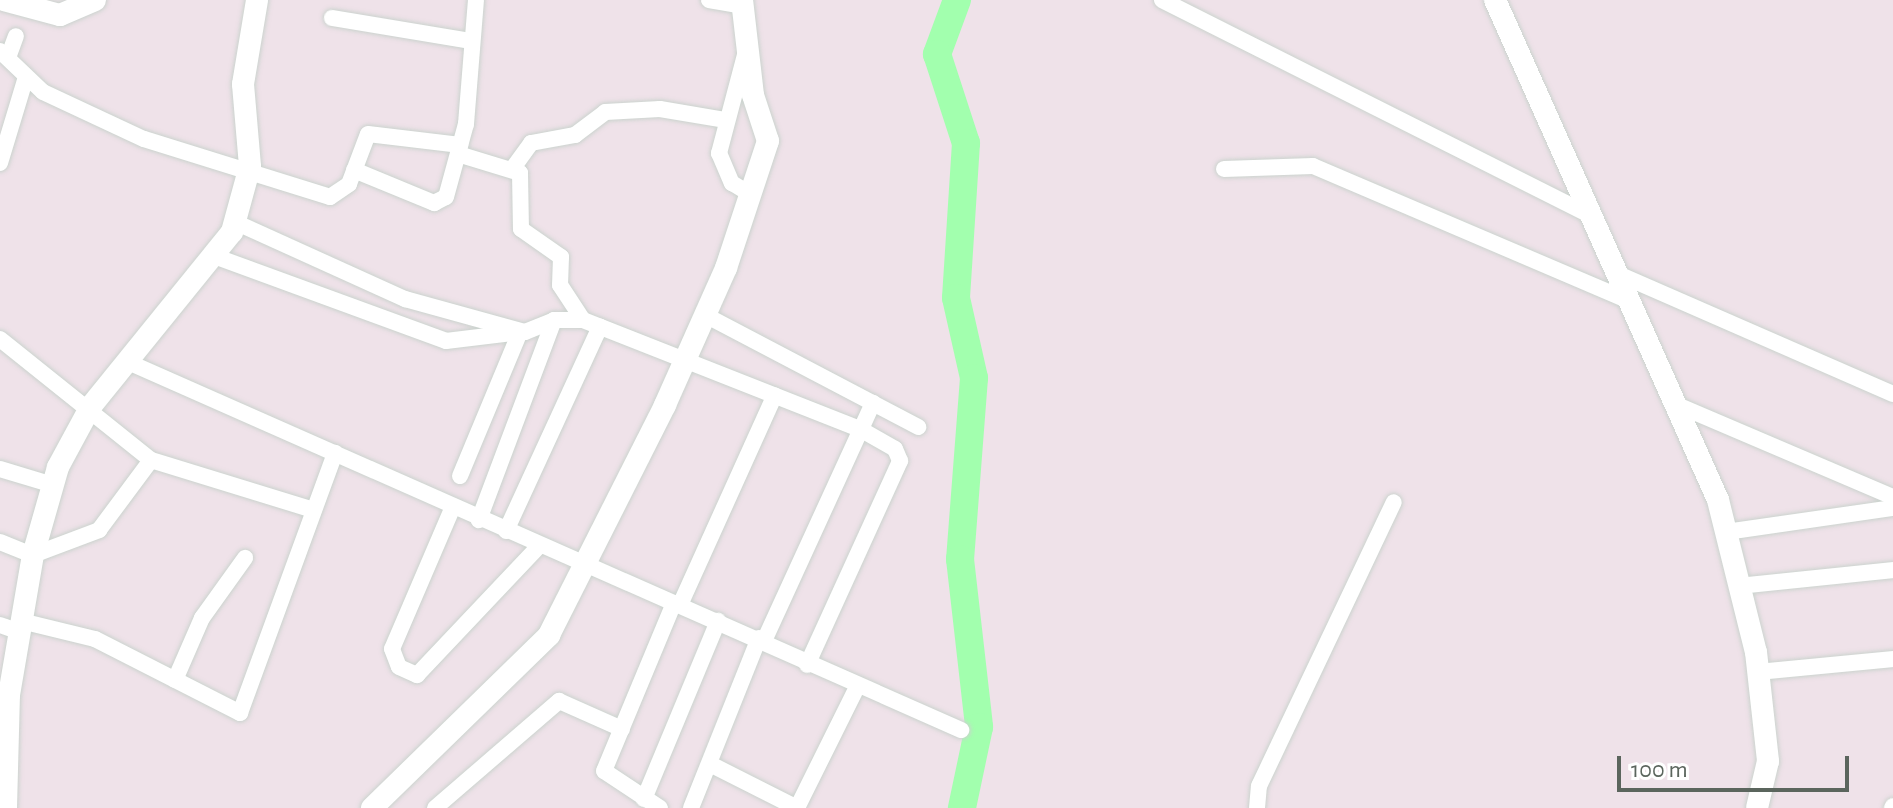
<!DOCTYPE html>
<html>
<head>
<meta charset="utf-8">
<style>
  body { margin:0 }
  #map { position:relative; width:1893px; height:808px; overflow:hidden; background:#efe2e9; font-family:"Alegreya Sans",sans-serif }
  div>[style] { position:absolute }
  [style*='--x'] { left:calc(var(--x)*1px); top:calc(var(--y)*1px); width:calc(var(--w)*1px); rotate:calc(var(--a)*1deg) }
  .river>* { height:28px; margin:-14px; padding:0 14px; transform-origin:14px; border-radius:14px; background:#a2ffae }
  .roads { filter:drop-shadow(0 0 2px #cbd3ce) drop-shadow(0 0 2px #cbd3ce) }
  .street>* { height:16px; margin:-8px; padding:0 8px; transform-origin:8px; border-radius:8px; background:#fff }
  .secondary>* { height:22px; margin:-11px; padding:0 11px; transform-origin:11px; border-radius:11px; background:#fff }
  span { translate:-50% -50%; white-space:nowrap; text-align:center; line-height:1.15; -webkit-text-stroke:6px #fff; paint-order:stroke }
  .scale { position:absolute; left:1617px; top:756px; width:232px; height:36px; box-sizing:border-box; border:4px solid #5b655d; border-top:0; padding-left:10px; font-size:24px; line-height:28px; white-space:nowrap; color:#5b655d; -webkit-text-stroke:6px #fff; paint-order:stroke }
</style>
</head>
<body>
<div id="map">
  <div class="river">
    <i style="--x:957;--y:0;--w:58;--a:110.3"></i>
    <i style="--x:937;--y:54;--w:94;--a:72"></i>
    <i style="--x:966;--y:143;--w:155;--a:93.7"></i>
    <i style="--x:956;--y:298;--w:82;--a:77.3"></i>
    <i style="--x:974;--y:378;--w:182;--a:94.4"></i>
    <i style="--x:960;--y:559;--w:169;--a:83.5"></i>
    <i style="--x:979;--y:727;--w:83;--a:101.9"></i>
  </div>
  <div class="roads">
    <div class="street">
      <i style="--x:709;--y:0;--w:34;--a:10"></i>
      <i style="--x:1162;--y:0;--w:479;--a:26.7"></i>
      <i style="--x:332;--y:18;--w:141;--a:9.4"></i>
      <i style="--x:0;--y:51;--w:59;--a:43.6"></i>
      <i style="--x:43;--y:92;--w:111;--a:25"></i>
      <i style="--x:144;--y:139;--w:195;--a:17.3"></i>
      <i style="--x:330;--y:197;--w:23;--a:-34"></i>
      <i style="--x:349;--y:184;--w:53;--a:-69.2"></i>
      <i style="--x:368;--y:134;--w:93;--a:6.8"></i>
      <i style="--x:746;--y:51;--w:106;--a:104.8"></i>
      <i style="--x:719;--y:153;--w:33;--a:67"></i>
      <i style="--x:732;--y:183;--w:21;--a:31"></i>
      <i style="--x:9;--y:55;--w:20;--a:-70"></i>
      <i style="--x:458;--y:154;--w:65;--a:17"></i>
      <i style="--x:520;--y:173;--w:56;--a:89"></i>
      <i style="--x:521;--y:229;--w:49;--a:35"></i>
      <i style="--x:561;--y:257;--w:28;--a:92"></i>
      <i style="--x:560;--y:285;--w:42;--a:56.7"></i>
      <i style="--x:0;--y:163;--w:90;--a:-73.2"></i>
      <i style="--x:513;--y:168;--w:31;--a:-54"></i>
      <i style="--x:531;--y:143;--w:45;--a:-10.3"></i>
      <i style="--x:575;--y:135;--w:38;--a:-37"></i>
      <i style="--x:605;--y:112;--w:55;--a:-3.1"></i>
      <i style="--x:660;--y:109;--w:67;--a:9.5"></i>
      <i style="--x:1224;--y:169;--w:89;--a:-1.9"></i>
      <i style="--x:1313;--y:166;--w:341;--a:23.1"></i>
      <i style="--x:354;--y:170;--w:87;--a:22.4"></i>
      <i style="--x:434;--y:203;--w:13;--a:-27"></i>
      <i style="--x:446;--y:197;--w:76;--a:-74.7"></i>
      <i style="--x:466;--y:124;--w:124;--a:-85.4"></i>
      <i style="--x:235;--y:222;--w:187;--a:24.4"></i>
      <i style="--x:405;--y:299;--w:124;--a:15.4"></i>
      <i style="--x:525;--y:332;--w:31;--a:-22"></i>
      <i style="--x:554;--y:320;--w:214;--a:110.6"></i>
      <i style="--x:214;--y:256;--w:247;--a:20.1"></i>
      <i style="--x:446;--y:341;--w:75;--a:-6.9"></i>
      <i style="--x:1616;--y:273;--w:302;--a:23.6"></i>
      <i style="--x:705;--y:315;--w:241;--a:27.7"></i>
      <i style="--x:554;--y:320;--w:29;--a:0"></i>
      <i style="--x:583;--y:320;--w:298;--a:21.5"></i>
      <i style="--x:860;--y:429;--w:40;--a:29.7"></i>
      <i style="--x:895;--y:449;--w:13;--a:67"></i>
      <i style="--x:900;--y:461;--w:224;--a:114.5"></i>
      <i style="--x:0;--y:339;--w:193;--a:38.7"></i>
      <i style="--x:128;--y:362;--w:911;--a:23.83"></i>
      <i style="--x:1675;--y:404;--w:237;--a:23.1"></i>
      <i style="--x:0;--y:469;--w:55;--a:16.8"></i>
      <i style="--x:460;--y:476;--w:156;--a:-67.4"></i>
      <i style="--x:452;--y:509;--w:152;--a:113.2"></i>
      <i style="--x:392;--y:649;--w:19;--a:69"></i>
      <i style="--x:399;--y:667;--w:20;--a:24"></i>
      <i style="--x:417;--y:675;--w:178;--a:-46.6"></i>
      <i style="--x:506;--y:531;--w:225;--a:-65.3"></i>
      <i style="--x:1726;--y:532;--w:169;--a:-8.2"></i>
      <i style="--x:0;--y:542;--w:35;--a:22"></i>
      <i style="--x:33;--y:555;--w:71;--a:-20.7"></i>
      <i style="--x:99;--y:530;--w:87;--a:-53.4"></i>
      <i style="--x:151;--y:460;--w:170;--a:17.1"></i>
      <i style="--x:1739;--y:586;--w:155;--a:-5.9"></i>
      <i style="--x:680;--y:605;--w:230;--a:-65.7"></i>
      <i style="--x:21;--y:621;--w:76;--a:13.7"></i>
      <i style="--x:95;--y:639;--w:163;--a:27"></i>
      <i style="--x:240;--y:713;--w:277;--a:-69.9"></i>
      <i style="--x:0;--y:625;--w:21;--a:19"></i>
      <i style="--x:764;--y:641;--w:262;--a:-65.4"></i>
      <i style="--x:1758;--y:672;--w:136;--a:-5.5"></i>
      <i style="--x:175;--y:680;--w:68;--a:-66.5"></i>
      <i style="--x:202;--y:618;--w:74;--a:-54.4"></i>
      <i style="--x:710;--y:764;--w:97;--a:26.8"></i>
      <i style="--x:644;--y:799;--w:193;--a:-67.4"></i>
      <i style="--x:435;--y:808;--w:164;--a:-40.8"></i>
      <i style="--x:559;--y:701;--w:69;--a:24"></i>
      <i style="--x:660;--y:808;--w:67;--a:-146.5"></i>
      <i style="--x:604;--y:771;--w:182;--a:-67.4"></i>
      <i style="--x:691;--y:808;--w:183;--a:-68.2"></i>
      <i style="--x:797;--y:808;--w:133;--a:-63.6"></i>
      <i style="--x:1257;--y:808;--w:22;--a:-85"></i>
      <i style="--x:1259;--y:786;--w:314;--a:-64.6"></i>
      <i style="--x:1892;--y:808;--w:2;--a:-63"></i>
    </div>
    <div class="secondary">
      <i style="--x:4;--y:0;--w:58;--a:15"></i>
      <i style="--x:60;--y:15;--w:38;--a:-23"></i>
      <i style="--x:1495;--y:0;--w:547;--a:65.96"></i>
      <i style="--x:1718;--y:500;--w:157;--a:76"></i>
      <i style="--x:1756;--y:652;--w:110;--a:83.7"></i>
      <i style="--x:1768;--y:761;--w:48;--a:103.2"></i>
      <i style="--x:6;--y:808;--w:113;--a:-88.5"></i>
      <i style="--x:9;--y:695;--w:142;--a:-80.3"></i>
      <i style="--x:33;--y:555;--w:91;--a:-74.1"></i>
      <i style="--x:58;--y:467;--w:69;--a:-61.6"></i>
      <i style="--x:91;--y:406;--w:224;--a:-51"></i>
      <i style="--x:232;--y:232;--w:68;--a:-74.7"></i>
      <i style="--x:250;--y:166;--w:82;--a:-94.9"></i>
      <i style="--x:243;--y:84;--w:85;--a:-80.5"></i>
      <i style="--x:372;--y:808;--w:248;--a:-44.3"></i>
      <i style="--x:549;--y:635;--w:258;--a:-63.2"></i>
      <i style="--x:665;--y:405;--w:150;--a:-66"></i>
      <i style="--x:726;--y:268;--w:134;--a:-71.7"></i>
      <i style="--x:768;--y:141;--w:48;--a:-108.1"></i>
      <i style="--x:753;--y:95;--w:96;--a:-96.6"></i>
    </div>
  </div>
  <div class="scale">100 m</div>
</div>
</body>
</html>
